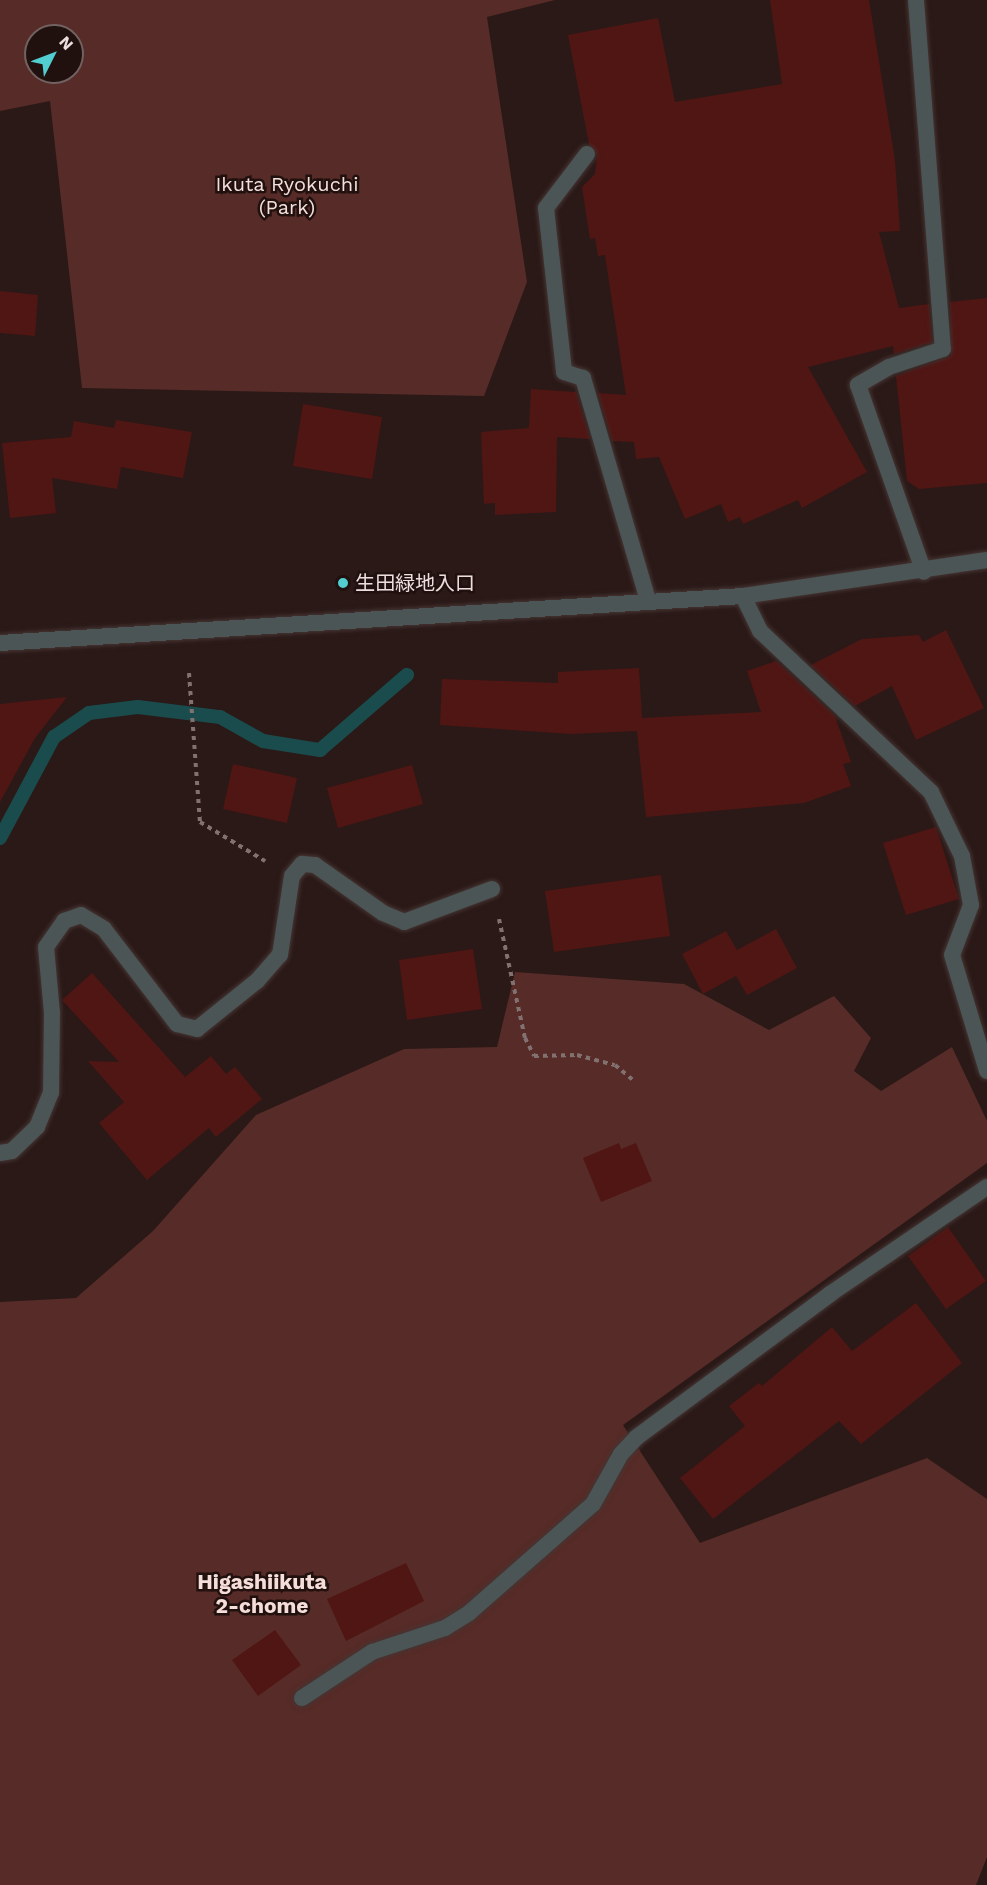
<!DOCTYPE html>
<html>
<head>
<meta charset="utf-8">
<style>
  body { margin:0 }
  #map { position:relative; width:987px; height:1885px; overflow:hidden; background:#2a1917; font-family:"Work Sans","Noto Sans JP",sans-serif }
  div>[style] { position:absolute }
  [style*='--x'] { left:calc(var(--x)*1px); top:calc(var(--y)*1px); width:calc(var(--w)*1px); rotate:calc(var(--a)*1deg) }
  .green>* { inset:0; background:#572b27 }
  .stream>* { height:14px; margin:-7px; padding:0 7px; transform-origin:7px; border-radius:7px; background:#1a4c4d }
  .building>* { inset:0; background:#501614 }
  .path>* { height:4px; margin-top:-2px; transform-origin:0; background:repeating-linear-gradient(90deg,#817170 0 4.5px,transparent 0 9px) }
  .roads { filter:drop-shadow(0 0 2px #453533) drop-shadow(0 0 2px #453533) }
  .service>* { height:16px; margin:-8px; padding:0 8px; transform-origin:8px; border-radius:8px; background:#4b5555 }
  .minor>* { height:16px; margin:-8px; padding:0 8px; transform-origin:8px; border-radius:8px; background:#4b5555 }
  .tertiary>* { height:16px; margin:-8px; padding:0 8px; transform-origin:8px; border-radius:8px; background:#4b5555 }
  .dots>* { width:16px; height:16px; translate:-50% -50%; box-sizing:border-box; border:3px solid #20100e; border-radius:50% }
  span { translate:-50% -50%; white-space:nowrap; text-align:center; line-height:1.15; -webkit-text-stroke:5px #20100e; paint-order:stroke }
  .park-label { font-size:20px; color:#f4dfdc }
  .poi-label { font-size:20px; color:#ebdedd }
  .left { translate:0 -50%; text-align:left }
  .neighbourhood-label { font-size:21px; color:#f5ddda; font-weight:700 }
  .north { position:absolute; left:24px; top:24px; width:60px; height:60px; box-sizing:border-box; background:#20100e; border:2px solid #716261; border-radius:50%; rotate:48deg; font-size:16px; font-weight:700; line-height:24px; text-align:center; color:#ebdedd }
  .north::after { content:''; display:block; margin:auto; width:21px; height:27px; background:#52cdd0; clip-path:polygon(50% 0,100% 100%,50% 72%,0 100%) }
</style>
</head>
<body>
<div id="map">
  <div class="green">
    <i style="clip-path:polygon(evenodd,0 0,555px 0,487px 17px,527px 282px,484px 396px,82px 388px,50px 101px,0 111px,0 0,36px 36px,72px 36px,72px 72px,36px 72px,36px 36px)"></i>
    <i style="clip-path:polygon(515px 972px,684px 984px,769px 1030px,834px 996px,871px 1038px,854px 1071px,881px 1091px,952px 1047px,987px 1121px,987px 1163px,623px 1425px,700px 1543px,927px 1458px,987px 1499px,987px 1857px,976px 1885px,0 1885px,0 1302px,76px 1298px,153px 1231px,256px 1115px,404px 1049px,497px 1047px)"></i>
  </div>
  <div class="stream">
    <i style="--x:0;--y:838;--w:115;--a:-61.9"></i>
    <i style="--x:54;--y:737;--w:42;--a:-34.4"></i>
    <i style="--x:89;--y:713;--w:49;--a:-7"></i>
    <i style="--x:138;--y:707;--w:83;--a:7"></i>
    <i style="--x:220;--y:717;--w:49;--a:29.2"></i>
    <i style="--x:263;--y:741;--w:58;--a:9"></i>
    <i style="--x:320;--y:750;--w:115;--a:-40.8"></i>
  </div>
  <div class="building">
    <i style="clip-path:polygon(770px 0,869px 0,895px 160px,900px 231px,879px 232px,899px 308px,929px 304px,932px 342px,894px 354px,893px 346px,808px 367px,867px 472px,802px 508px,798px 500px,743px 524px,740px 517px,728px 522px,721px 504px,685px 519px,659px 457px,636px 459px,634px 442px,612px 441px,598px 393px,626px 395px,605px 255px,598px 256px,595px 238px,590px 239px,582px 187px,595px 174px,597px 155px,589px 144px,568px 35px,658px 18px,675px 102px,782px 84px)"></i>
    <i style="clip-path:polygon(0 291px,38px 295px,35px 336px,0 333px)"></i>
    <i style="clip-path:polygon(987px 298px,987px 483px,919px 489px,907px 481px,896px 376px,951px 356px,950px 302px)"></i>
    <i style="clip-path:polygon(531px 389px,576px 392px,590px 439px,557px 437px,556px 512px,495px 515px,495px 503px,484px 504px,481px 432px,529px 428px)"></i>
    <i style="clip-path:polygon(303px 404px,382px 417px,372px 479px,293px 466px)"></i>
    <i style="clip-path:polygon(116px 420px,192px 432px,183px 478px,121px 467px,117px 489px,52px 478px,56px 513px,10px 518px,2px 443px,71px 437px,74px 421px,114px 428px)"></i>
    <i style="clip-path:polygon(946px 630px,984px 708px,916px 740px,892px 686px,855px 706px,811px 665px,862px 639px,919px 635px,923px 642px)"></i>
    <i style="clip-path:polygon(776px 661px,835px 716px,851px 762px,843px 764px,851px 786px,804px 803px,646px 817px,637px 731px,571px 734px,440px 725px,442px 679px,558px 683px,558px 672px,639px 668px,642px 718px,761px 712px,747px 671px)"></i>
    <i style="clip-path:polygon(67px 697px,35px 738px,0 802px,0 704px)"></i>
    <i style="clip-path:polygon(233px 764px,297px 778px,287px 823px,223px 809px)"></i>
    <i style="clip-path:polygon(412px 765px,423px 804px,338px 828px,327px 788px)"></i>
    <i style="clip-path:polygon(936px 827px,959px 899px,906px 915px,883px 843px)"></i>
    <i style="clip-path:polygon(661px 875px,670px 936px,554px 952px,545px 891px)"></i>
    <i style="clip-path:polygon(776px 929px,797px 968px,747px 995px,736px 976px,703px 994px,682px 954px,726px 931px,737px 950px)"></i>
    <i style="clip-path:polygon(473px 949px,482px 1009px,407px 1020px,399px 960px)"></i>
    <i style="clip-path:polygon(92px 973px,185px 1077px,211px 1056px,226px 1074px,235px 1067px,262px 1099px,216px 1137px,209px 1128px,147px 1180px,99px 1123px,124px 1102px,88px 1061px,119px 1062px,62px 1000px)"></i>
    <i style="clip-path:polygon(619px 1143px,621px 1149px,636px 1143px,652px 1181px,601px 1202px,583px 1158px)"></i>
    <i style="clip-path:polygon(948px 1227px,986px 1281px,946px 1309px,908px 1256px)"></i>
    <i style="clip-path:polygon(916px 1303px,962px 1363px,861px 1444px,839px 1421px,713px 1519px,680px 1478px,745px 1426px,729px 1406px,759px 1383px,762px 1386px,832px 1327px,852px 1351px)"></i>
    <i style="clip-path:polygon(406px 1563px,424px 1601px,346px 1641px,327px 1599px)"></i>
    <i style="clip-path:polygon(275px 1630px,301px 1665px,258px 1696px,232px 1660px)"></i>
  </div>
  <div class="path">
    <i style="--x:189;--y:673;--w:149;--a:85.8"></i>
    <i style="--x:200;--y:822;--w:76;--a:31"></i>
    <i style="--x:499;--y:919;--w:122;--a:77.7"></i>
    <i style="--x:525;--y:1038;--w:20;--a:63"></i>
    <i style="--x:534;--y:1056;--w:43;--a:-1.3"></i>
    <i style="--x:577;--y:1055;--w:39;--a:15"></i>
    <i style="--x:615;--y:1065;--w:23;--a:40"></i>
  </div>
  <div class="roads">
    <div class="service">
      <i style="--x:916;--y:0;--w:350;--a:85.6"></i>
      <i style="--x:943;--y:349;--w:57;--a:161.6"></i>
      <i style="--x:889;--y:367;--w:36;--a:150"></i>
      <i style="--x:858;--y:385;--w:198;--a:70.6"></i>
      <i style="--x:587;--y:154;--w:68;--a:127.2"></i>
      <i style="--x:546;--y:208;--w:165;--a:83.7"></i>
      <i style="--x:564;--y:372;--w:20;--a:18"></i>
      <i style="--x:583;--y:378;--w:231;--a:73.7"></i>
      <i style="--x:0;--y:1153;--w:12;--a:-9"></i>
      <i style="--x:12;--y:1151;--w:35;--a:-44"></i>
      <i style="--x:37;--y:1127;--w:37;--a:-68"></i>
      <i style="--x:51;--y:1093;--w:80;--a:-89.3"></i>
      <i style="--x:52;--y:1013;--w:66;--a:-95.2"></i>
      <i style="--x:46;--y:947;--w:32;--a:-55"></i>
      <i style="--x:64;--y:921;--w:18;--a:-19"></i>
      <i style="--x:81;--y:915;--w:27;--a:31"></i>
      <i style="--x:104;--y:929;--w:120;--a:52.5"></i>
      <i style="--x:177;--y:1024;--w:21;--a:14"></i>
      <i style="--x:197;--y:1029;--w:77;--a:-38.7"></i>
      <i style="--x:257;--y:981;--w:35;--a:-49"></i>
      <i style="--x:280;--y:955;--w:80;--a:-81.4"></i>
      <i style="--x:292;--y:876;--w:16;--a:-50"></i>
      <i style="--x:302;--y:864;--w:13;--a:4"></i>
      <i style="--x:315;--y:865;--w:83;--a:35.2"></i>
      <i style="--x:383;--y:913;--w:23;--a:23"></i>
      <i style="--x:404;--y:922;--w:94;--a:-20.6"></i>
      <i style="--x:302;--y:1698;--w:84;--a:-33.3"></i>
      <i style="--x:372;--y:1652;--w:77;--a:-18.2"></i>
      <i style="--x:445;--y:1628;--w:28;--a:-32"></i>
      <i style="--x:469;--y:1613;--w:165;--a:-41.3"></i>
      <i style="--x:593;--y:1504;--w:57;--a:-60.8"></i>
      <i style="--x:621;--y:1454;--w:23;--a:-47"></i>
      <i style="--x:637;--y:1437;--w:240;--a:-36.5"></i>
      <i style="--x:830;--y:1294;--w:190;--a:-34.3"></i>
    </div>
    <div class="minor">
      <i style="--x:743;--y:596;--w:39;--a:64"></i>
      <i style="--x:760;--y:631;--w:235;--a:43.3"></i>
      <i style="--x:931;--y:792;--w:71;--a:64.2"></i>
      <i style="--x:962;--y:856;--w:50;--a:79.6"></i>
      <i style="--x:971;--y:905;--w:53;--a:110.8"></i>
      <i style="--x:952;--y:955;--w:121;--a:73.2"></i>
    </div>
    <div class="tertiary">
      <i style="--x:0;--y:643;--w:744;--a:-3.62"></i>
      <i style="--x:743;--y:596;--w:247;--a:-8.4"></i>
    </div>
  </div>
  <div class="dots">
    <i style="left:343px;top:583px;background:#52cdd0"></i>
  </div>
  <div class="park-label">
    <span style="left:287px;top:196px">Ikuta Ryokuchi<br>(Park)</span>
  </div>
  <div class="poi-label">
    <span class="left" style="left:355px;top:583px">生田緑地入口</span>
  </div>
  <div class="neighbourhood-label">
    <span style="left:262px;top:1594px">Higashiikuta<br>2-chome</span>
  </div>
  <div class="north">N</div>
</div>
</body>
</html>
